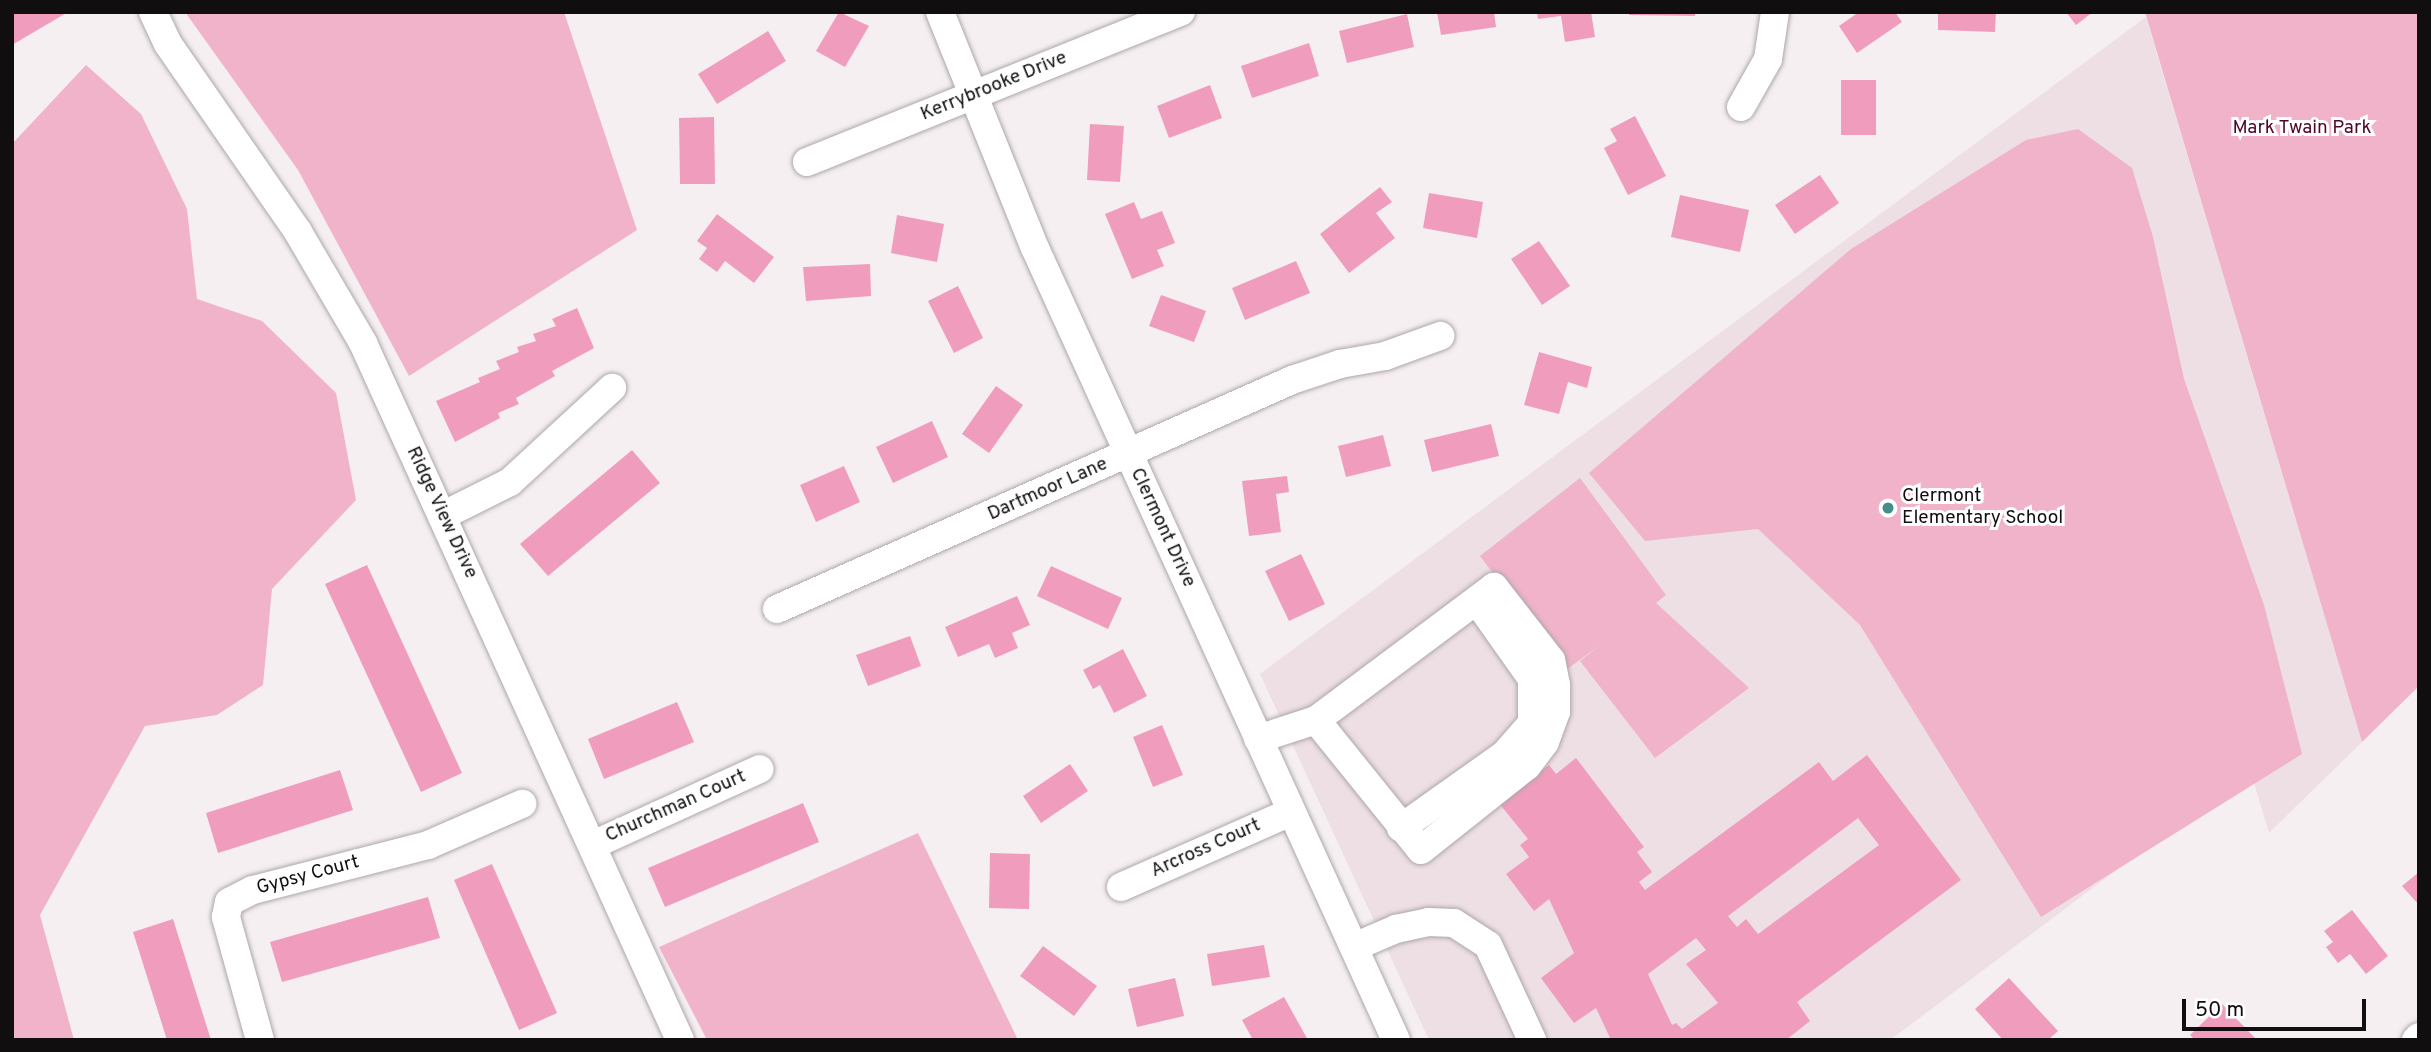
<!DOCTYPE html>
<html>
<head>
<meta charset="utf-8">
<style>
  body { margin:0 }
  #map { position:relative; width:2431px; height:1052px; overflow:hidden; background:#f6eff2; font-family:Overpass,sans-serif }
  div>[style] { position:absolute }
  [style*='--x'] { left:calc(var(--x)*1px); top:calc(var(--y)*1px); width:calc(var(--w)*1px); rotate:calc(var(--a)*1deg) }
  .built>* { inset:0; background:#eddfe4 }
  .green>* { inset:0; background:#f0b3ca }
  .building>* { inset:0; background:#f09dbd }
  .roads { filter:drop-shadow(0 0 2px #aea7a9) drop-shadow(0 0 2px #aea7a9) }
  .minor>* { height:28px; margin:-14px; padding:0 14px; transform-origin:14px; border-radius:14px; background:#fff }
  .dots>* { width:19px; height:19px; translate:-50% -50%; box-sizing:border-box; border:4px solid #fff; border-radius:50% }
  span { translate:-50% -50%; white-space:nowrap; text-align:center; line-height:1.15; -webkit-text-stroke:6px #fff; paint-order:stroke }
  .street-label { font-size:19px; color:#100e0f }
  .park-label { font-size:19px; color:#4f052c }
  .poi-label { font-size:19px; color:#100e0f }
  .left { translate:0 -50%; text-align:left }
  .frame { position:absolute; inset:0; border:14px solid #100e0f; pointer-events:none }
  .scale { position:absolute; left:2182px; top:999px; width:184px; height:32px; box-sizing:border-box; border:4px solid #100e0f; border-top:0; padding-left:9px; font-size:21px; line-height:24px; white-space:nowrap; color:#100e0f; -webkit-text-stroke:5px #fff; paint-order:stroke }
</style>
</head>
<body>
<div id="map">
  <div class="built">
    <i style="clip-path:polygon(2146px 17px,2362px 742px,2269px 833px,2250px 770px,1890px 1040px,1429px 1040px,1260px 674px)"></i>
  </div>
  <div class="green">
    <i style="clip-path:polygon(185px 12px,564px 12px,637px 230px,409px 376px,298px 170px)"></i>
    <i style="clip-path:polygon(2145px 12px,2419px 12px,2419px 686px,2362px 742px)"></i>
    <i style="clip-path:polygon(86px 65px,141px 114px,187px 209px,197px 299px,262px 321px,336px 393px,356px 500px,272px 589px,263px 685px,217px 715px,145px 726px,40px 915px,74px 1040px,12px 1040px,12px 144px)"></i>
    <i style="clip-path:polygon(2078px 129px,2132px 168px,2153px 237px,2184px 379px,2264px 605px,2302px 754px,2041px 917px,1860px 625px,1758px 529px,1645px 541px,1589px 473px,1851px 249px,2026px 140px)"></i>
    <i style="clip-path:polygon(1580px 478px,1666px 595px,1656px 603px,1749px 688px,1655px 758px,1580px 661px,1600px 645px,1566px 670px,1480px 556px)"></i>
    <i style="clip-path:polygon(918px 833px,1018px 1040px,707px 1040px,659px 947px)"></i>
  </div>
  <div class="building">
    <i style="clip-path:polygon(12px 12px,68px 12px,12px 45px)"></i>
    <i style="clip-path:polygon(839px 12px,869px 26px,845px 67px,816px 51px)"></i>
    <i style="clip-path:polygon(1437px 12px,1494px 12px,1496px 27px,1441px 35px)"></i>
    <i style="clip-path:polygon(1537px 12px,1591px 12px,1595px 37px,1565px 42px,1561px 16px,1538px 19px)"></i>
    <i style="clip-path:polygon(1629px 12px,1695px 12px,1695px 16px,1629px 15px)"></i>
    <i style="clip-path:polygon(1859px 12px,1895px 12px,1902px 22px,1857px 53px,1839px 26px)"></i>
    <i style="clip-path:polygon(1938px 12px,1996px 12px,1995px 32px,1938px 30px)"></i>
    <i style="clip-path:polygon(2066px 12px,2093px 12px,2076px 25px)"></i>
    <i style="clip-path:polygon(1407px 14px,1414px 47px,1347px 63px,1339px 31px)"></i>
    <i style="clip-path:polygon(768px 31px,786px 61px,717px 104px,698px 74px)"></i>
    <i style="clip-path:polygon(1309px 43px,1319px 76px,1252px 98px,1241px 66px)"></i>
    <i style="clip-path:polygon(1841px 80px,1876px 80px,1876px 135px,1841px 135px)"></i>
    <i style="clip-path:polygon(1210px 85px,1222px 118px,1169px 138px,1157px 106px)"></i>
    <i style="clip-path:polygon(1635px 116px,1666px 176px,1628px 195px,1604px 148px,1617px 141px,1610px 129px)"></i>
    <i style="clip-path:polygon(714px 117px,715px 184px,680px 184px,679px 118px)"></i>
    <i style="clip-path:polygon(1090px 124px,1124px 126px,1120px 182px,1087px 180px)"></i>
    <i style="clip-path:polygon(1820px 175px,1839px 203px,1795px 234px,1775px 205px)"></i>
    <i style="clip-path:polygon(1380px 187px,1392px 202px,1376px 213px,1395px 238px,1349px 273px,1320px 234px)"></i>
    <i style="clip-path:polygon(1429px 193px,1483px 202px,1477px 238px,1423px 228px)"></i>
    <i style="clip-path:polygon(1680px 195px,1749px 210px,1740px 252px,1671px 237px)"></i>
    <i style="clip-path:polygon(1134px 202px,1141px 219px,1162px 211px,1175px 243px,1157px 250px,1164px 266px,1132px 279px,1105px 214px)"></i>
    <i style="clip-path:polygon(717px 214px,774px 257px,754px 283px,725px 261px,717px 272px,699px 259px,707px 248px,697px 241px)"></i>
    <i style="clip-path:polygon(897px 215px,944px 224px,937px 262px,891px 253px)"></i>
    <i style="clip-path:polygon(1539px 241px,1570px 286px,1542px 305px,1511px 259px)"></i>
    <i style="clip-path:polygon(1296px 261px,1310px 293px,1245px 320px,1232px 288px)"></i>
    <i style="clip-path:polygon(870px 264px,871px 296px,806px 301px,803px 267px)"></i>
    <i style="clip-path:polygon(958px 286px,983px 338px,954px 353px,928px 301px)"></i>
    <i style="clip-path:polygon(1161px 295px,1206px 311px,1194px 342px,1149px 326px)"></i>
    <i style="clip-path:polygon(577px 308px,594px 348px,552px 371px,555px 376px,516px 398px,519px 404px,498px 413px,500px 418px,455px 442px,436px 401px,480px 382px,478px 378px,500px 369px,496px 361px,519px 352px,517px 347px,536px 341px,533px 334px,556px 326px,552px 319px)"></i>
    <i style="clip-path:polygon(1539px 352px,1592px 367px,1587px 388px,1568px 382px,1559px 414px,1524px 405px)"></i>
    <i style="clip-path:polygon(996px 386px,1023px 405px,989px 453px,962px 434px)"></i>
    <i style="clip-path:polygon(932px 421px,948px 457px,893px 483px,876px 447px)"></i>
    <i style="clip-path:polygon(1491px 424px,1499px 456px,1432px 472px,1424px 440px)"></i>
    <i style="clip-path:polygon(1383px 435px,1391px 466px,1346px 477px,1338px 446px)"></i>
    <i style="clip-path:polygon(632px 450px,660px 483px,548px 576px,520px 544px)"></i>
    <i style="clip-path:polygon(844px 466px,860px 502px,816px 522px,800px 485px)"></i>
    <i style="clip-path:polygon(1287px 476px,1289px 492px,1276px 494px,1281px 532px,1249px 536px,1242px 481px)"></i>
    <i style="clip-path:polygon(1301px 554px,1325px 604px,1289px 621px,1265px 571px)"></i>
    <i style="clip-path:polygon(367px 565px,462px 773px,421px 792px,325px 584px)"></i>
    <i style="clip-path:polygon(1051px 566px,1122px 598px,1108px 629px,1037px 596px)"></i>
    <i style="clip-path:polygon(1017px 596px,1030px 625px,1012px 633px,1018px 648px,995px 658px,989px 644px,958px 657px,945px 627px)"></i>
    <i style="clip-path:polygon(910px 636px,921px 666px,868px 686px,856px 655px)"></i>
    <i style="clip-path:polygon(1123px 649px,1147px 696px,1114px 713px,1100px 685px,1093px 689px,1083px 670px)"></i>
    <i style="clip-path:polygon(677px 702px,694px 742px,604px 779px,588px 739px)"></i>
    <i style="clip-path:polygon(1162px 725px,1183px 775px,1153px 787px,1133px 737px)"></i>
    <i style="clip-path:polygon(evenodd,1867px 755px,1961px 880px,1797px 1002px,1810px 1021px,1786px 1040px,1611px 1040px,1596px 1008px,1574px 1023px,1541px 978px,1574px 953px,1549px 899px,1534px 911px,1506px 874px,1529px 857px,1520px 845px,1528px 839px,1498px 802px,1549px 765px,1556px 774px,1576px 758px,1644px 847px,1637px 852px,1652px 872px,1639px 882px,1645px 890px,1819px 762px,1833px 781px,1867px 755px,1858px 818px,1879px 845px,1758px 934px,1746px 919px,1737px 927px,1728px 916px,1858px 818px,1867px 755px,1696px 938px,1706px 950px,1686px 964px,1718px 1003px,1682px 1029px,1676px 1023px,1672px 1025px,1648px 974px,1696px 938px)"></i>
    <i style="clip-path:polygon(1070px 764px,1088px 791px,1041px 823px,1023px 796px)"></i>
    <i style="clip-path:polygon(340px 770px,353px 810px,218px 853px,206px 813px)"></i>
    <i style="clip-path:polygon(803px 803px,819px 842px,665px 907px,648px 868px)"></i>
    <i style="clip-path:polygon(990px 853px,1030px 854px,1029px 909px,989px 908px)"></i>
    <i style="clip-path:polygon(492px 864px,557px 1013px,519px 1030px,454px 880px)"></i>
    <i style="clip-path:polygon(2419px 872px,2419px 905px,2402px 886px)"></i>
    <i style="clip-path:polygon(428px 897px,440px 938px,282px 982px,270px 942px)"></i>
    <i style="clip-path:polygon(2352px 910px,2388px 956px,2366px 974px,2350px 954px,2338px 963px,2326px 947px,2333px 942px,2324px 931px)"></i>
    <i style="clip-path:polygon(173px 919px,211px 1040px,167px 1040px,133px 932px)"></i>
    <i style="clip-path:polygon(1264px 945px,1270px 977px,1212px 986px,1207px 954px)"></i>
    <i style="clip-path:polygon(1043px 946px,1097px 986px,1074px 1016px,1020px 976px)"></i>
    <i style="clip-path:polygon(1175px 978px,1184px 1016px,1137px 1027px,1128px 989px)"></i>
    <i style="clip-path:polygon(2009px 978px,2058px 1031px,2048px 1040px,2003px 1040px,1975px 1009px)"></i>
    <i style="clip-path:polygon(1284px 997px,1308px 1040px,1253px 1040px,1242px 1020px)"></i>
    <i style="clip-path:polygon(2222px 1004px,2257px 1040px,2195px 1040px,2190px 1035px)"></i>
  </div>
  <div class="roads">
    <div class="minor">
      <i style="--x:153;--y:12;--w:35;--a:65"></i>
      <i style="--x:168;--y:44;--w:229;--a:55.3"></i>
      <i style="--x:298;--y:232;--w:129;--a:59.6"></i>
      <i style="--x:363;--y:343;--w:766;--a:65.54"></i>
      <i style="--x:940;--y:12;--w:254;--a:68.1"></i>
      <i style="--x:1035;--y:248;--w:870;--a:65.5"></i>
      <i style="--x:1741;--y:107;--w:55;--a:-60.6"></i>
      <i style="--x:1768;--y:59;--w:48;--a:-81.5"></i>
      <i style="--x:807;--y:162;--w:403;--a:-21.9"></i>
      <i style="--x:442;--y:516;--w:76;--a:-26.6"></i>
      <i style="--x:510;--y:482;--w:139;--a:-42.7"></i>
      <i style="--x:777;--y:609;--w:564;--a:-23.97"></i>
      <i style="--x:1292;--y:380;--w:51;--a:-18.4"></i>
      <i style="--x:1340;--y:364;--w:46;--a:-10.1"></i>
      <i style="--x:1385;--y:356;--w:59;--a:-20"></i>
      <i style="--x:1258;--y:739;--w:61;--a:-18.1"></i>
      <i style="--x:1316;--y:720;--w:167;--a:51.1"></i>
      <i style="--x:1421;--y:850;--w:135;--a:-38.4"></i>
      <i style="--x:1527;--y:766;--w:30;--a:-53"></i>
      <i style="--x:1545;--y:742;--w:32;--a:-70"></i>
      <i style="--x:1556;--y:712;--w:27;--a:-90"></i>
      <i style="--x:1556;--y:685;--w:25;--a:-101"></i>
      <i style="--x:1551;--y:660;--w:93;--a:-128"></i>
      <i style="--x:1494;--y:587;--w:222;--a:143.2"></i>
      <i style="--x:1401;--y:828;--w:128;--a:-35.4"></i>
      <i style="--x:1505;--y:754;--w:41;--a:-48.9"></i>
      <i style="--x:1532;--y:723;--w:44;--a:-90"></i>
      <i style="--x:1532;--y:679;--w:95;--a:-125.2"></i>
      <i style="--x:593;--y:845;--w:183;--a:-24.5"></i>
      <i style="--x:1121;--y:887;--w:186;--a:-23.8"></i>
      <i style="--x:1354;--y:947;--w:46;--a:-23.2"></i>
      <i style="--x:1396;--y:929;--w:33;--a:-12"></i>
      <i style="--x:1428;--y:922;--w:26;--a:2"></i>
      <i style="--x:1454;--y:923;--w:40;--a:32.9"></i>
      <i style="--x:1488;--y:945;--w:105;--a:65.1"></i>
      <i style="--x:260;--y:1040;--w:128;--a:-105.5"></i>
      <i style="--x:226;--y:917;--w:15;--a:-79"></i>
      <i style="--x:229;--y:902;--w:27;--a:-27"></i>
      <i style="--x:253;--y:890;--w:181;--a:-14.4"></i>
      <i style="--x:428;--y:845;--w:103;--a:-23.6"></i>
      <i style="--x:2416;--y:1040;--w:4;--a:-45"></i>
    </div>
  </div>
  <div class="dots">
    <i style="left:1888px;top:508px;background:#468e8b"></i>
  </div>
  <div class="street-label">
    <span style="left:994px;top:87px;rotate:-22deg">Kerrybrooke Drive</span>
    <span style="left:1048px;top:490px;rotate:-24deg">Dartmoor Lane</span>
    <span style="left:441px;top:513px;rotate:65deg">Ridge View Drive</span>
    <span style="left:1162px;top:528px;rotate:65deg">Clermont Drive</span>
    <span style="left:676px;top:807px;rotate:-24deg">Churchman Court</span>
    <span style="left:1206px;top:849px;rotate:-24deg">Arcross Court</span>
    <span style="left:308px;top:876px;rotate:-15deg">Gypsy Court</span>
  </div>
  <div class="park-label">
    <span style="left:2302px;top:129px">Mark Twain Park</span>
  </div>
  <div class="poi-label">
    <span class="left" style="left:1902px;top:508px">Clermont<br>Elementary School</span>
  </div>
  <div class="frame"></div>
  <div class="scale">50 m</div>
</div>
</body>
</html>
